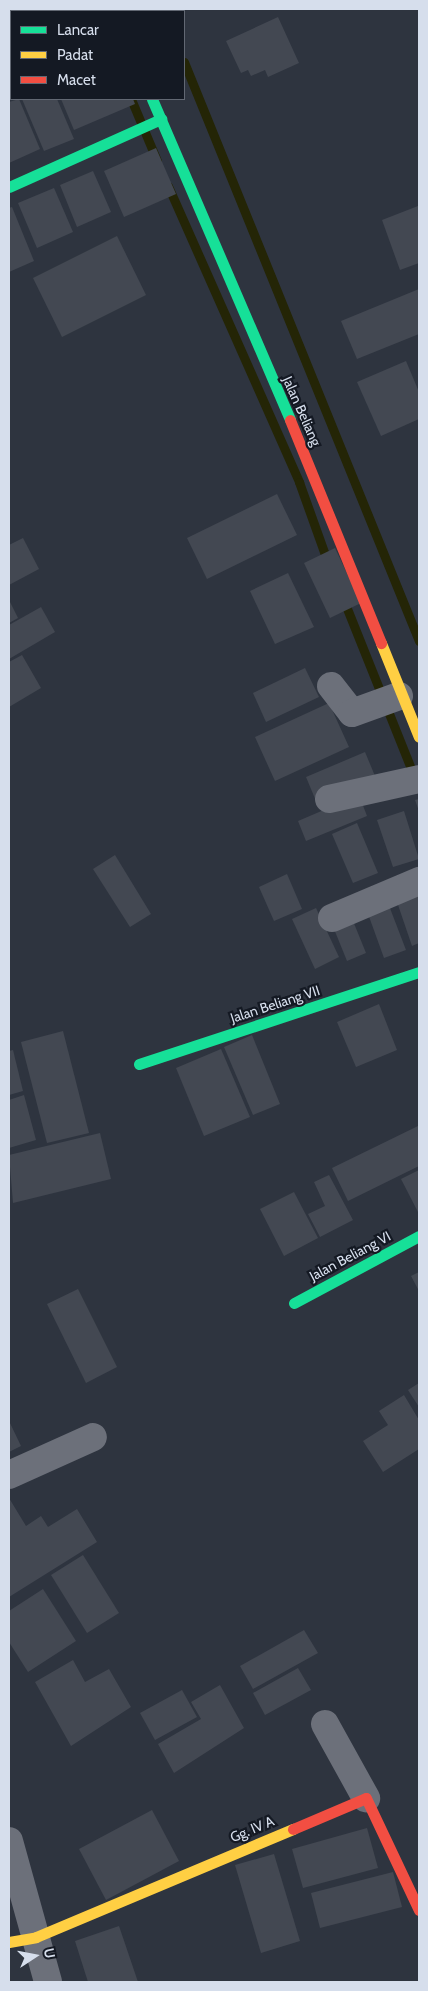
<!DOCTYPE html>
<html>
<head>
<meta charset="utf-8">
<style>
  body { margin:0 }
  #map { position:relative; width:428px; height:1991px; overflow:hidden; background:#2e343f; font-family:Cabin,sans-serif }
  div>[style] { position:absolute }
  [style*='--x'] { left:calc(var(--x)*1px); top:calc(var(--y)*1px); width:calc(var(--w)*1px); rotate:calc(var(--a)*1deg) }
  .stream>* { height:9px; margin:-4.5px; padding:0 4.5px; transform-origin:4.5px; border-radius:4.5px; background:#242506 }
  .building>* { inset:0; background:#434852 }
  .street>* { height:28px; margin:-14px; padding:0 14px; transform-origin:14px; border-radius:14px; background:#6c707a }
  .fast>* { height:11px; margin:-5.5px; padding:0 5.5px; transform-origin:5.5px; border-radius:5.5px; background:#16e098 }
  .slow>* { height:11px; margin:-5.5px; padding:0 5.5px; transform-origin:5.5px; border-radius:5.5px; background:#ffcf43 }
  .jam>* { height:11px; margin:-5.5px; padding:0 5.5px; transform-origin:5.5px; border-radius:5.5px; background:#f24e42 }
  span { translate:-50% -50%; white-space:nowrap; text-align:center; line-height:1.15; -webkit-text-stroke:4.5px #141923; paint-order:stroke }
  .street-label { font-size:14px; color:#d6deec }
  .frame { position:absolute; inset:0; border:10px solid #d6deec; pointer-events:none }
  .legend { position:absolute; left:10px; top:10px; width:175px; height:90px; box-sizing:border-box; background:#141923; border:1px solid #626873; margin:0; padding:6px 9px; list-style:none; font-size:15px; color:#d6deec }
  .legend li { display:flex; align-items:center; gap:10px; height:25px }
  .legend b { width:25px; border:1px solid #626873 }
  .north { position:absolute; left:10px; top:1931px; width:50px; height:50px; -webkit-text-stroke:4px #141923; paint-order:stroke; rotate:79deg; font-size:14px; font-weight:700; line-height:20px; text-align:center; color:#d6deec }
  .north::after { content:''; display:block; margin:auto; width:18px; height:22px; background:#d6deec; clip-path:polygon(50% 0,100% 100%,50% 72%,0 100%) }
</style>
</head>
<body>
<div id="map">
  <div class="stream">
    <i style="--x:94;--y:9;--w:2;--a:63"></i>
    <i style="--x:159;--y:9;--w:2;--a:63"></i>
    <i style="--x:184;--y:62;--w:625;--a:67.91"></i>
    <i style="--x:131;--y:99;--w:67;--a:67.2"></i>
    <i style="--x:168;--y:186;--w:324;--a:66.1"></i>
    <i style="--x:299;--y:482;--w:86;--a:70.3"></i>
    <i style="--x:344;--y:601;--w:188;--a:68.2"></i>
  </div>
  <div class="building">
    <i style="clip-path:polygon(23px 9px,75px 9px,76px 11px,24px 11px)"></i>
    <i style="clip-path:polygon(278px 17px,299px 63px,268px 77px,265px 70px,251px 76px,248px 70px,241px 73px,226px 41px)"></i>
    <i style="clip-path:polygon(19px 99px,40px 149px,9px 163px,9px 102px)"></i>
    <i style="clip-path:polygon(22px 99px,57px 99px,74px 139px,44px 151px)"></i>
    <i style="clip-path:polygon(61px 99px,133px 99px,135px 104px,74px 130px)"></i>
    <i style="clip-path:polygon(156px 148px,176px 194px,124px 217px,104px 171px)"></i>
    <i style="clip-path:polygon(93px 171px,111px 212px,77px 227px,60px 185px)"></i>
    <i style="clip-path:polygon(54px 188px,73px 232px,37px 248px,18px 203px)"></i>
    <i style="clip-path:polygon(418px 206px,419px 263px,400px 270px,382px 220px)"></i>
    <i style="clip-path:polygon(12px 207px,34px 261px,9px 272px,9px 208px)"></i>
    <i style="clip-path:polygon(117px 236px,146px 295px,62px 337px,33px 278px)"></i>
    <i style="clip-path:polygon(419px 289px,419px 334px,357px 359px,341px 321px)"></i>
    <i style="clip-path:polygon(406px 361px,419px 392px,419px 419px,381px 436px,357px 382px)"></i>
    <i style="clip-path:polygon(277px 494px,297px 535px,207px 579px,187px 538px)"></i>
    <i style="clip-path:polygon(23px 538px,39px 569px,9px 585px,9px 545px)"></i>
    <i style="clip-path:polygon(335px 548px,361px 603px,330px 618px,304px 563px)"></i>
    <i style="clip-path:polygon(288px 573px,314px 627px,275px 644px,250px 591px)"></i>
    <i style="clip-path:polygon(9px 600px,18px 618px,9px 623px)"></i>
    <i style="clip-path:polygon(41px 607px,55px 632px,9px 659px,9px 625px)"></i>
    <i style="clip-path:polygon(22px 655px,41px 688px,9px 707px,9px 662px)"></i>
    <i style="clip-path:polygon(305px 668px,319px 697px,266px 722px,253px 693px)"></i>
    <i style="clip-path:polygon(329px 703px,349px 747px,275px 781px,255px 737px)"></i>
    <i style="clip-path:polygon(365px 752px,375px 776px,316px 801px,306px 777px)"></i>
    <i style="clip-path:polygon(359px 795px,367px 816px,306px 841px,298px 821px)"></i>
    <i style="clip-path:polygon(419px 799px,419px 811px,415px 800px)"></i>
    <i style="clip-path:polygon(404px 811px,419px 859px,393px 867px,377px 820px)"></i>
    <i style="clip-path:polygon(357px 823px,378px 873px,353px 883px,332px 834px)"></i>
    <i style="clip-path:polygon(115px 855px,151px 914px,130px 927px,93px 869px)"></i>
    <i style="clip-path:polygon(287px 874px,302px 909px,274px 921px,259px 887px)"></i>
    <i style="clip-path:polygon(419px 894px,419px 943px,412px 946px,396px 899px)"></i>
    <i style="clip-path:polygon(388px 903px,406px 950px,384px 958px,367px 911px)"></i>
    <i style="clip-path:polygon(316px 908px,339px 957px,315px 969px,292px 919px)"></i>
    <i style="clip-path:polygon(351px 916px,366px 953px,347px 961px,332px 924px)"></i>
    <i style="clip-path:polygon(379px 1004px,397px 1050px,356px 1067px,337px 1022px)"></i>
    <i style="clip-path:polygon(63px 1031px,89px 1133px,47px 1143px,21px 1042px)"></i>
    <i style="clip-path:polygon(252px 1035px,280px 1104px,253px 1115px,224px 1047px)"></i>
    <i style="clip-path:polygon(221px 1049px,250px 1117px,204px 1136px,176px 1068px)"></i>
    <i style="clip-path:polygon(13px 1050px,23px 1091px,9px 1095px,9px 1051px)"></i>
    <i style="clip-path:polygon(24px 1095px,36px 1140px,9px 1148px,9px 1100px)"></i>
    <i style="clip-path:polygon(418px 1126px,419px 1166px,348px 1201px,332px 1168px)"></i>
    <i style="clip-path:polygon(100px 1133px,111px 1179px,13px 1203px,9px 1155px)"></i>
    <i style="clip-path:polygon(419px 1170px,419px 1214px,401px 1179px)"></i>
    <i style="clip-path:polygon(329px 1175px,353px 1220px,320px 1237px,308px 1214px,325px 1206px,314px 1182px)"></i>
    <i style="clip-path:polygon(294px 1192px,318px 1238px,284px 1256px,260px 1209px)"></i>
    <i style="clip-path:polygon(419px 1272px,419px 1291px,411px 1276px)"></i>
    <i style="clip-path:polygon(78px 1289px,117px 1367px,86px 1383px,47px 1304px)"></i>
    <i style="clip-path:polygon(419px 1383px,419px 1407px,408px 1390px)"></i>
    <i style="clip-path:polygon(404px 1395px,419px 1420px,419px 1449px,383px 1472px,363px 1441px,388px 1425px,379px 1411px)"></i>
    <i style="clip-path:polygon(9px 1421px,21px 1446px,9px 1452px)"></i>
    <i style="clip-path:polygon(9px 1498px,26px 1526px,41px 1516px,48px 1527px,77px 1509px,97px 1542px,9px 1597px)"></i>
    <i style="clip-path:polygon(83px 1555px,119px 1613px,87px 1633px,51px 1575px)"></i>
    <i style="clip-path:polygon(43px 1589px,76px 1641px,28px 1672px,9px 1642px,9px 1611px)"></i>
    <i style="clip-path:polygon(304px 1630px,318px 1653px,253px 1689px,240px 1666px)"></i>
    <i style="clip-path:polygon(73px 1660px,85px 1682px,109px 1669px,131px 1707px,71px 1746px,35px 1682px)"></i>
    <i style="clip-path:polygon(298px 1668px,311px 1690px,265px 1715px,253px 1693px)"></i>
    <i style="clip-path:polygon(220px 1685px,244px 1728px,174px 1773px,158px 1744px,201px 1719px,191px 1702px)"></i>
    <i style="clip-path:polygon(182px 1690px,197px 1717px,155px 1740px,140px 1713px)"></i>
    <i style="clip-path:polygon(152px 1810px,179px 1861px,106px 1900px,79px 1849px)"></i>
    <i style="clip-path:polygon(367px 1828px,378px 1868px,303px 1888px,292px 1849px)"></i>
    <i style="clip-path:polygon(274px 1854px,300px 1941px,261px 1953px,235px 1865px)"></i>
    <i style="clip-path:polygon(393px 1872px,402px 1907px,320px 1928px,311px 1893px)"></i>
    <i style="clip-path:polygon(119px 1926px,138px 1982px,88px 1982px,75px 1941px)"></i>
  </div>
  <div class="street">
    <i style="--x:331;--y:686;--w:34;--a:52"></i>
    <i style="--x:352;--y:713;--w:50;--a:-19.9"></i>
    <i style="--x:329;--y:799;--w:92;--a:-12.5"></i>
    <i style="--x:332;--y:918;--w:95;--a:-23"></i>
    <i style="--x:9;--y:1475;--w:92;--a:-24.3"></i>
    <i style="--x:325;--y:1724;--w:85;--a:61"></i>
    <i style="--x:9;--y:1841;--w:146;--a:74.5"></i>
  </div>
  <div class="fast">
    <i style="--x:152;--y:99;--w:349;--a:66.7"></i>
    <i style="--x:9;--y:187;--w:167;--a:-24.1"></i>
    <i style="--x:139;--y:1064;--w:295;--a:-18.2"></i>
    <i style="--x:294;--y:1303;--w:142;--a:-28.2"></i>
  </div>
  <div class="slow">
    <i style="--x:113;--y:9;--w:2;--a:63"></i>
    <i style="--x:381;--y:643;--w:101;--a:68"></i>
    <i style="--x:9;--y:1942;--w:27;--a:-10"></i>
    <i style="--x:36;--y:1937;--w:279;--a:-22.8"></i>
  </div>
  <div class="jam">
    <i style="--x:290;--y:420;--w:241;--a:67.8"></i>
    <i style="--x:293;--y:1829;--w:79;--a:-23"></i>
    <i style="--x:366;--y:1798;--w:124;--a:64.7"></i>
  </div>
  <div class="street-label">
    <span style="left:302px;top:411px;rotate:66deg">Jalan Beliang</span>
    <span style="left:275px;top:1004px;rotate:-18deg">Jalan Beliang VII</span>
    <span style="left:350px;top:1256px;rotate:-28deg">Jalan Beliang VI</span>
    <span style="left:252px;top:1829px;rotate:-23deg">Gg. IV A</span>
  </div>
  <div class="frame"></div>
  <ul class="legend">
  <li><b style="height:6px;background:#16e098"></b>Lancar</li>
  <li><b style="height:6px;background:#ffcf43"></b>Padat</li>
  <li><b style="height:6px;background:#f24e42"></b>Macet</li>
  </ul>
  <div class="north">U</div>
</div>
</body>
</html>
